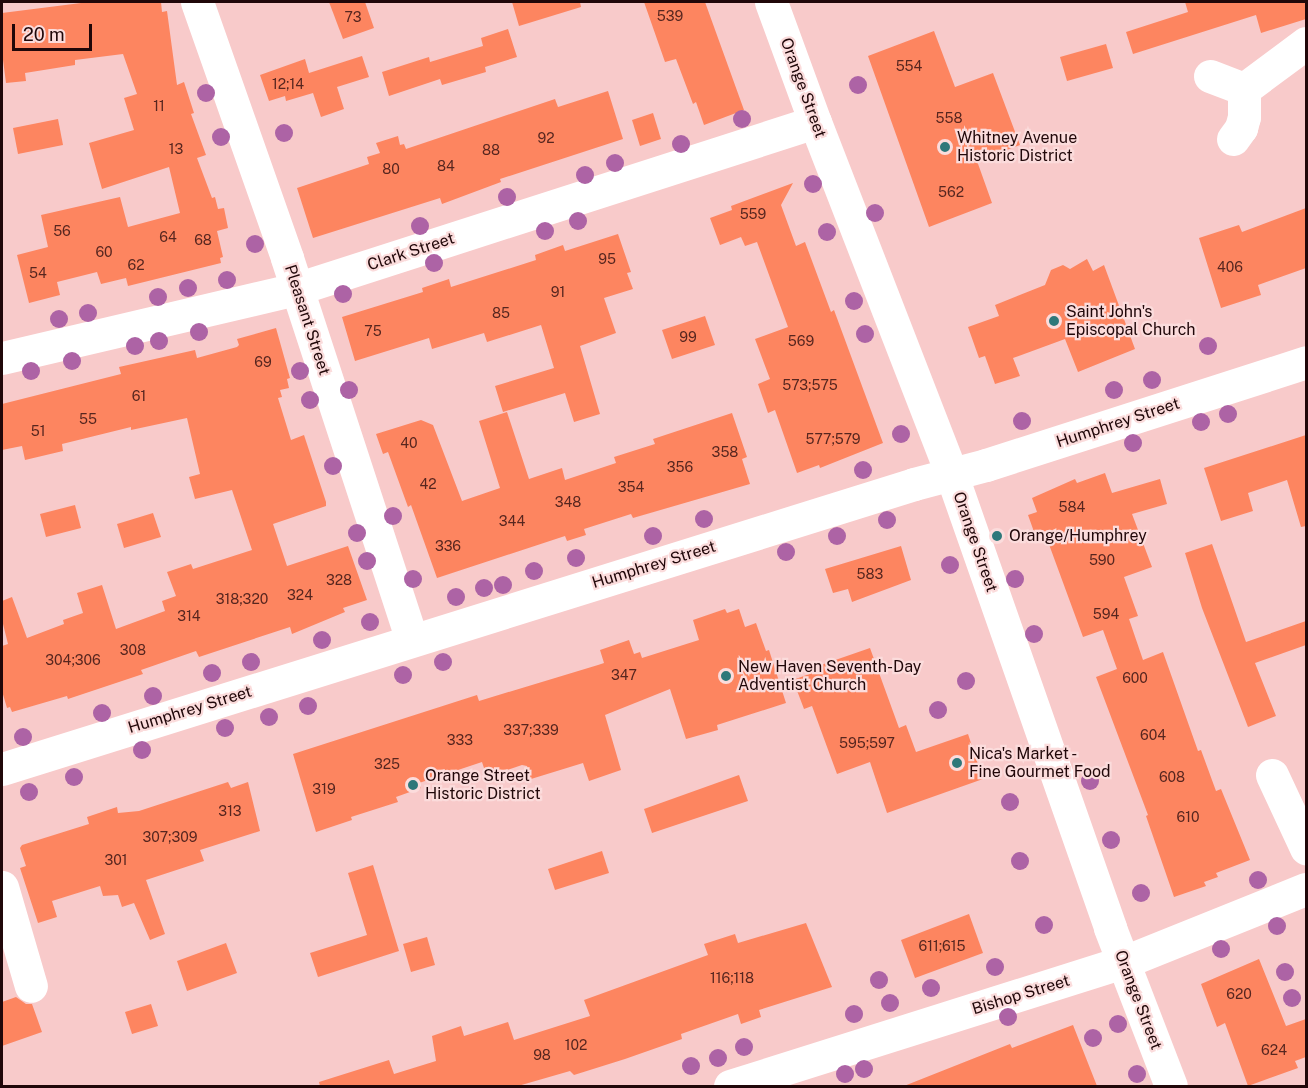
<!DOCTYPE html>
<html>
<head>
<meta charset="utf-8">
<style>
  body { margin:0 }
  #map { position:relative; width:1308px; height:1088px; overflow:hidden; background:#f8caca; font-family:"Public Sans",sans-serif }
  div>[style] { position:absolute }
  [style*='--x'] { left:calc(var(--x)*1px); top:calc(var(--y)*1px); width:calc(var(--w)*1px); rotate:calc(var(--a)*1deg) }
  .building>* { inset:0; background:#fd8560 }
  .minor>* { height:33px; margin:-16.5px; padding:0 16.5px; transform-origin:16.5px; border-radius:16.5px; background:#fff }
  .major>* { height:33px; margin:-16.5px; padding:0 16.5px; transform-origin:16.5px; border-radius:16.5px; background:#fff }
  .trees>* { width:18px; height:18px; margin:-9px; border-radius:50%; background:#ad63a5 }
  .dots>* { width:16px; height:16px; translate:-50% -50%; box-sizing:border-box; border:3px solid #fbdcdc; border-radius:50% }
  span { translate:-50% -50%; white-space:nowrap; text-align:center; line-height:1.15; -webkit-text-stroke:4.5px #fbdcdc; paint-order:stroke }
  .number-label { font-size:14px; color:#57261f }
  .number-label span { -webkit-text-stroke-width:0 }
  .street-label { font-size:16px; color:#200709 }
  .poi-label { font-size:16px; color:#200709 }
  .left { translate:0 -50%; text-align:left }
  .frame { position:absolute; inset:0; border:3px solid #200709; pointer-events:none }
  .scale { position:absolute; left:12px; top:24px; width:80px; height:27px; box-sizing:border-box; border:3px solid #200709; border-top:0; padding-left:8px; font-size:18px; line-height:21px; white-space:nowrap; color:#200709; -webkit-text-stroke:4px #fbdcdc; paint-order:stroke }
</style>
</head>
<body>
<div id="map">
  <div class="building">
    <i style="clip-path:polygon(89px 2px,161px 2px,162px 12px,167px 11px,177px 85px,184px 82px,194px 113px,191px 114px,206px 155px,197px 158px,212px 198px,215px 197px,218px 209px,224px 208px,228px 228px,217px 231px,223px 257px,220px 258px,221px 263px,128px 286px,126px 278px,101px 284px,97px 272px,57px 282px,60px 295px,29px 303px,17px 255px,48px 247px,41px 215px,120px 197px,128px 227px,180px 213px,169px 167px,102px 189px,89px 143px,134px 130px,124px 98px,137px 94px,123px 54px,75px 60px,75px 65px,25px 73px,26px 81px,6px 83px,2px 52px,2px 13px)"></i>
    <i style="clip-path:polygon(329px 2px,365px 2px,374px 28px,343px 39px)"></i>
    <i style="clip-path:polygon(512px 2px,580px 2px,581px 7px,519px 26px)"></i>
    <i style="clip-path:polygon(644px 2px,705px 2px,744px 110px,704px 125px,696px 102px,693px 104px,676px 59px,665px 62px)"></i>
    <i style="clip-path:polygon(1185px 2px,1306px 2px,1306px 19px,1261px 33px,1256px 15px,1133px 54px,1126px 32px,1188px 12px)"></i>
    <i style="clip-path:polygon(508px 29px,517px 57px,485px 67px,486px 72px,442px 85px,440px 79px,389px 96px,382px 72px,429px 57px,430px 62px,483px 46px,481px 38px)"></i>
    <i style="clip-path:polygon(934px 31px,955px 87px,993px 73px,1020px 145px,977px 161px,992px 203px,929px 227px,868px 56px)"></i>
    <i style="clip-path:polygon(1106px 44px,1113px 68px,1067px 81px,1060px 57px)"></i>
    <i style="clip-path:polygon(362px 56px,369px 77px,337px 87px,344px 109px,321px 117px,313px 93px,286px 101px,285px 96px,269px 101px,260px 75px,305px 59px,309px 73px)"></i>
    <i style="clip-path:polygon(608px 91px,623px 139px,500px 179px,501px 182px,442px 204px,440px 198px,313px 238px,297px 188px,369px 164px,367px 157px,380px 153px,376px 143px,398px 136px,400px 145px,404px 144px,406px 149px,555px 99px,558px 107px)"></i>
    <i style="clip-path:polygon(653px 113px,661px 139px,640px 146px,632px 120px)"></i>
    <i style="clip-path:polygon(58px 119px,63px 145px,18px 154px,13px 128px)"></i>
    <i style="clip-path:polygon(793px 183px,781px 205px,796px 246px,805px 242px,831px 312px,834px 310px,883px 443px,820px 468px,819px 465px,797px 473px,775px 410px,768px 413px,758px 384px,770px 379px,755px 339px,788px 327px,757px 242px,745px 246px,741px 237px,720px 245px,710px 218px,732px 210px,731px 206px)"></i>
    <i style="clip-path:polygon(1306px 208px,1306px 268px,1258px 285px,1261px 295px,1221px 308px,1199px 238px,1239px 225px,1242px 232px)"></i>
    <i style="clip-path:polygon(618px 234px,631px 272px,627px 273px,633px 289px,604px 298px,616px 333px,580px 346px,600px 414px,574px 422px,565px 393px,503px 412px,495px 386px,554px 368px,541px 325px,487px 342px,484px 333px,432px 349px,429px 338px,355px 361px,342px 317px,423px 292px,422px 288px,449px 279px,451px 287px,536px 260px,535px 255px,563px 245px,565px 251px)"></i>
    <i style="clip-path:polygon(1087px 259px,1093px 271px,1104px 265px,1135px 349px,1078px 372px,1065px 339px,1013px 358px,1020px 376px,995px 384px,985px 356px,979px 358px,968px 327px,999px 316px,995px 305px,1045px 285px,1051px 270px,1063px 265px,1070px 269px)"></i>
    <i style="clip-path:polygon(705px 316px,715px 345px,672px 359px,662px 330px)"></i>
    <i style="clip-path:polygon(276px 328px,290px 378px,287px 379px,289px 388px,280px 390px,282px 397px,278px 398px,291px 440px,304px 435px,326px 502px,326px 506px,273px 524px,287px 566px,348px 546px,367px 600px,343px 608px,345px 612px,292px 634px,290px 627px,199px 657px,196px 651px,141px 670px,143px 674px,68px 699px,67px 696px,12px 712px,10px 707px,7px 708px,2px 691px,2px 646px,8px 644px,2px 620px,2px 601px,12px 597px,27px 638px,64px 624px,63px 620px,83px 613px,77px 593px,102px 585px,116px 629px,165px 611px,162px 601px,176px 596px,167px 572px,191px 564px,193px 569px,252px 550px,232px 490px,195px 499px,189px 477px,200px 474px,187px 418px,131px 430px,131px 427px,62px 444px,63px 451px,25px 460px,22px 446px,2px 450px,2px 404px,121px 374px,119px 367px,195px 350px,197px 358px,237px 347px,239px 345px,237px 339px)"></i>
    <i style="clip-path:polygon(507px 412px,529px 479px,562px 468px,565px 480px,616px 463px,614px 457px,655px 444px,653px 439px,732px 413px,747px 457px,742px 459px,750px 484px,633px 518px,631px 514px,584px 529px,586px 535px,567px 541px,565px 536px,437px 578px,411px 505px,408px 507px,388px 452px,383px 454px,376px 434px,421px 420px,433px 425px,462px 501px,500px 488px,479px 421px)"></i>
    <i style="clip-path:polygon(1306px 435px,1306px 526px,1301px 527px,1287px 480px,1248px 493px,1253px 511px,1221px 521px,1204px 468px)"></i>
    <i style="clip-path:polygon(1105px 473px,1112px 493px,1160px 479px,1167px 504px,1132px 514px,1152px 567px,1124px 577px,1138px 616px,1129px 619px,1143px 660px,1163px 652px,1198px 751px,1201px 750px,1216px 791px,1221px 789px,1250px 860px,1216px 873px,1218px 877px,1204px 882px,1206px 886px,1174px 897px,1146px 816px,1148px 815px,1096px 677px,1117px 669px,1103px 630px,1083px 637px,1047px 539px,1038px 543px,1028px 515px,1037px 512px,1032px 498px,1075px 479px,1077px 483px)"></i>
    <i style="clip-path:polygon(75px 505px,81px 528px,46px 537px,40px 514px)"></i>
    <i style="clip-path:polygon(153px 513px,161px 537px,124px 548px,117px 524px)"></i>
    <i style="clip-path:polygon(1212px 544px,1246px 642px,1306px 621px,1306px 645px,1255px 663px,1276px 716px,1248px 727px,1202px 608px,1185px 553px)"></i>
    <i style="clip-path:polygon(901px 546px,911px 580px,852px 602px,848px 589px,833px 593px,825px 569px)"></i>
    <i style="clip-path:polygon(725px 609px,727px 613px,739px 609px,745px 627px,756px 623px,766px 651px,769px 650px,786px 703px,717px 725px,718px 730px,686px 739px,670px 689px,605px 715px,621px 770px,589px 781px,583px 763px,531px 779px,527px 766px,522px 765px,487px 777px,482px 762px,419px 783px,421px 788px,396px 797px,398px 802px,351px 817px,352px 820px,316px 832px,293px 754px,477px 695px,479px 701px,598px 665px,604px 663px,600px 650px,629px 640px,634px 654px,640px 652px,642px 658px,699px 640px,693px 620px)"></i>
    <i style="clip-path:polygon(870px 648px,899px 728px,906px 725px,916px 752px,968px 734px,983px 779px,887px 813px,870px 762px,837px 774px,812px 706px,804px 709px,793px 680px,820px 670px,818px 666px)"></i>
    <i style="clip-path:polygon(739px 775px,748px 801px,652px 833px,644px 809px)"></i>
    <i style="clip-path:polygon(228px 782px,231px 788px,248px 782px,260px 831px,200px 850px,204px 861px,146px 880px,165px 934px,150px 940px,134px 903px,122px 907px,118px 895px,103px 896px,100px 886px,52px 901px,57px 917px,38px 923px,20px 868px,26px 866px,20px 848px,22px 845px,89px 824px,87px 817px,117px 807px,118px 813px,139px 811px)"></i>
    <i style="clip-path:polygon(602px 851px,609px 873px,555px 890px,548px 869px)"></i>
    <i style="clip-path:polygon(373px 865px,399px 951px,318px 977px,310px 953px,367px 935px,348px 873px)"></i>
    <i style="clip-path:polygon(969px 914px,983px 953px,915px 978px,901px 940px)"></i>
    <i style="clip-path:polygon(806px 923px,832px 987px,759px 1010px,761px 1017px,741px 1024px,738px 1014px,681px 1034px,682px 1039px,625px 1059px,574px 1075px,570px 1071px,518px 1086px,320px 1086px,319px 1082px,389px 1060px,394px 1074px,436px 1061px,432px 1036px,461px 1026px,464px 1036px,508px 1022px,514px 1040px,590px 1016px,584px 1000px,708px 955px,704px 944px,735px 934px,738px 943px)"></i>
    <i style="clip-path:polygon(427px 937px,435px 965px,411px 972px,403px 944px)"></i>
    <i style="clip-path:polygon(226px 943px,237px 973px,187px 991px,177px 961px)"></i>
    <i style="clip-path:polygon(1259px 959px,1286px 1026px,1306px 1019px,1306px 1057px,1295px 1061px,1298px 1068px,1248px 1086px,1225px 1023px,1217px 1027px,1201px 984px)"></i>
    <i style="clip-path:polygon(16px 997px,26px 1004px,32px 1004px,42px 1032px,2px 1046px,2px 1002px)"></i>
    <i style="clip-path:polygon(151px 1004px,158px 1026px,132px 1034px,125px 1012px)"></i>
    <i style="clip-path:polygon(1073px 1025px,1097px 1086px,904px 1086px,1010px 1044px,1012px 1048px)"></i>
  </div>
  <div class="minor">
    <i style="--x:197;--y:2;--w:271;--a:70.6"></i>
    <i style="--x:287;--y:258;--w:402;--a:71.9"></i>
    <i style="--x:1210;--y:76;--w:36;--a:21"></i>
    <i style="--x:1244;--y:89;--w:77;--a:-36.6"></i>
    <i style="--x:1233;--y:139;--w:14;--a:-54"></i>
    <i style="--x:1241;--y:128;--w:11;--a:-75"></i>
    <i style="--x:1244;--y:117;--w:28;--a:-90"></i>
    <i style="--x:2;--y:358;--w:302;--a:-13.2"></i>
    <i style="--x:296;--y:289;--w:545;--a:-17.84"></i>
    <i style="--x:2;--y:769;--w:955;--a:-17.35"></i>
    <i style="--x:914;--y:484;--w:74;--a:-14.8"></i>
    <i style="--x:986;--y:465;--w:336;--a:-17.8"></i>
    <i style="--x:1272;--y:775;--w:81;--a:65"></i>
    <i style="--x:2;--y:887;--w:103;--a:73.7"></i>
    <i style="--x:730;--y:1086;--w:413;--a:-17.5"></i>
    <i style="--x:1124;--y:962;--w:196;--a:-21.9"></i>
  </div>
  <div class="major">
    <i style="--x:771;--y:2;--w:128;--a:69.9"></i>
    <i style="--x:815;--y:122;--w:376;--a:68.8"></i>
    <i style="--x:951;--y:473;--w:482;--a:70.7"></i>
    <i style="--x:1110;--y:928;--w:169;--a:68.9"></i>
  </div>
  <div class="trees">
    <i style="left:858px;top:85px"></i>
    <i style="left:206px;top:93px"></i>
    <i style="left:742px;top:119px"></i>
    <i style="left:284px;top:133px"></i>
    <i style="left:221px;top:137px"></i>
    <i style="left:681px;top:144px"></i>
    <i style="left:615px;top:163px"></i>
    <i style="left:585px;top:175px"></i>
    <i style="left:813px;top:184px"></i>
    <i style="left:507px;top:197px"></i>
    <i style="left:875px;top:213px"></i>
    <i style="left:578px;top:221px"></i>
    <i style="left:420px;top:226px"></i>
    <i style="left:545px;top:231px"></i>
    <i style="left:827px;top:232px"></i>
    <i style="left:255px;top:244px"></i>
    <i style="left:434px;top:263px"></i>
    <i style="left:227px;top:280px"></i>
    <i style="left:188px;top:288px"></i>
    <i style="left:343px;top:294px"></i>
    <i style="left:158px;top:297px"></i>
    <i style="left:854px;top:301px"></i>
    <i style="left:88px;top:313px"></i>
    <i style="left:59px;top:319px"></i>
    <i style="left:199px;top:332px"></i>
    <i style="left:865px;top:334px"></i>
    <i style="left:159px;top:341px"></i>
    <i style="left:135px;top:346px"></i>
    <i style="left:1208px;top:346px"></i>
    <i style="left:72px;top:361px"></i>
    <i style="left:31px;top:371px"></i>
    <i style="left:300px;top:371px"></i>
    <i style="left:1152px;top:380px"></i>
    <i style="left:349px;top:390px"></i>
    <i style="left:1114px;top:390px"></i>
    <i style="left:310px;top:400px"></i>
    <i style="left:1228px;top:414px"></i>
    <i style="left:1022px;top:421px"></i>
    <i style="left:1201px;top:422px"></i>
    <i style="left:901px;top:434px"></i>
    <i style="left:1133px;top:443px"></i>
    <i style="left:333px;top:466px"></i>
    <i style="left:863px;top:470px"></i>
    <i style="left:393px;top:516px"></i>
    <i style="left:704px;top:519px"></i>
    <i style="left:887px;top:520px"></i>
    <i style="left:357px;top:533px"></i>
    <i style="left:653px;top:536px"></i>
    <i style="left:837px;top:536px"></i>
    <i style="left:786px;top:552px"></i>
    <i style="left:576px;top:558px"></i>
    <i style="left:367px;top:561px"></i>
    <i style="left:950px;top:565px"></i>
    <i style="left:534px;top:571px"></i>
    <i style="left:413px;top:579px"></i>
    <i style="left:1015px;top:579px"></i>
    <i style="left:503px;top:585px"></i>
    <i style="left:484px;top:588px"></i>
    <i style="left:456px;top:597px"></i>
    <i style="left:370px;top:622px"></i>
    <i style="left:1034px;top:634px"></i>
    <i style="left:322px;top:640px"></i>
    <i style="left:251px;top:662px"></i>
    <i style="left:443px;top:662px"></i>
    <i style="left:212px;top:673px"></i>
    <i style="left:403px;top:675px"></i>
    <i style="left:966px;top:681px"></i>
    <i style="left:153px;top:696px"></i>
    <i style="left:308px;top:706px"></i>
    <i style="left:938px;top:710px"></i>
    <i style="left:102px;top:713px"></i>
    <i style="left:269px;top:717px"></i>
    <i style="left:225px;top:728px"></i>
    <i style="left:23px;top:737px"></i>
    <i style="left:142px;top:750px"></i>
    <i style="left:74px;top:777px"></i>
    <i style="left:1090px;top:781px"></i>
    <i style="left:29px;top:792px"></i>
    <i style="left:1010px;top:802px"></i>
    <i style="left:1111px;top:840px"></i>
    <i style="left:1020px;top:861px"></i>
    <i style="left:1258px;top:880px"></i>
    <i style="left:1141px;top:893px"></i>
    <i style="left:1044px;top:925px"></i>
    <i style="left:1277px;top:926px"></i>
    <i style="left:1221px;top:949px"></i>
    <i style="left:995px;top:967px"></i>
    <i style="left:1285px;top:972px"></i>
    <i style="left:879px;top:980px"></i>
    <i style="left:931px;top:988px"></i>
    <i style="left:1292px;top:998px"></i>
    <i style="left:890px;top:1003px"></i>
    <i style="left:854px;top:1014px"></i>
    <i style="left:1008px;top:1017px"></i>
    <i style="left:1118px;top:1024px"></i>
    <i style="left:1093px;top:1038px"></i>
    <i style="left:744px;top:1047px"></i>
    <i style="left:718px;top:1058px"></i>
    <i style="left:691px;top:1066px"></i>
    <i style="left:864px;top:1069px"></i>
    <i style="left:845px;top:1074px"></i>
    <i style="left:1137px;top:1074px"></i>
  </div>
  <div class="dots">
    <i style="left:945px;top:147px;background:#2e787a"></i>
    <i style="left:1054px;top:321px;background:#2e787a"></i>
    <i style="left:997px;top:536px;background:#2e787a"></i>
    <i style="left:726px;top:676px;background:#2e787a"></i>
    <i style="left:957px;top:763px;background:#2e787a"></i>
    <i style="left:413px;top:785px;background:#2e787a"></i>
  </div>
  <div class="number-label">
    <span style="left:670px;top:16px">539</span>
    <span style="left:353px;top:17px">73</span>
    <span style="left:909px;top:66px">554</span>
    <span style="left:288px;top:84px">12;14</span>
    <span style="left:159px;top:106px">11</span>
    <span style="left:949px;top:118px">558</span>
    <span style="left:546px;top:138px">92</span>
    <span style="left:176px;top:149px">13</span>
    <span style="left:491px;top:150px">88</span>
    <span style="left:446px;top:166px">84</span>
    <span style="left:391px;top:169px">80</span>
    <span style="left:951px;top:192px">562</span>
    <span style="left:753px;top:214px">559</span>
    <span style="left:62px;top:231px">56</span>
    <span style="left:168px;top:237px">64</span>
    <span style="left:203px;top:240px">68</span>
    <span style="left:104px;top:252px">60</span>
    <span style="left:607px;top:259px">95</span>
    <span style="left:136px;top:265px">62</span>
    <span style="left:1230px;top:267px">406</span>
    <span style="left:38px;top:273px">54</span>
    <span style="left:558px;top:292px">91</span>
    <span style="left:501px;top:313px">85</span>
    <span style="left:373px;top:331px">75</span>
    <span style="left:688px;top:337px">99</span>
    <span style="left:801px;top:341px">569</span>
    <span style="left:263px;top:362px">69</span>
    <span style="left:810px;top:385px">573;575</span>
    <span style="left:139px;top:396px">61</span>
    <span style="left:88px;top:419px">55</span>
    <span style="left:38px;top:431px">51</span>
    <span style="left:833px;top:439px">577;579</span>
    <span style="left:409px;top:443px">40</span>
    <span style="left:725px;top:452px">358</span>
    <span style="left:680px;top:467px">356</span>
    <span style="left:428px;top:484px">42</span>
    <span style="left:631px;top:487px">354</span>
    <span style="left:568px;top:502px">348</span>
    <span style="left:1072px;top:507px">584</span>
    <span style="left:512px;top:521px">344</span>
    <span style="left:448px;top:546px">336</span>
    <span style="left:1102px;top:560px">590</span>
    <span style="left:870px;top:574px">583</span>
    <span style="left:339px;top:580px">328</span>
    <span style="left:300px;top:595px">324</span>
    <span style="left:242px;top:599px">318;320</span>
    <span style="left:1106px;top:614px">594</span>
    <span style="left:189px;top:616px">314</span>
    <span style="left:133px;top:650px">308</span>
    <span style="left:73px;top:660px">304;306</span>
    <span style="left:624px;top:675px">347</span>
    <span style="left:1135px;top:678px">600</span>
    <span style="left:531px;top:730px">337;339</span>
    <span style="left:1153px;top:735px">604</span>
    <span style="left:460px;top:740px">333</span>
    <span style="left:867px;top:743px">595;597</span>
    <span style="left:387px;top:764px">325</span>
    <span style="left:1172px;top:777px">608</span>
    <span style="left:324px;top:789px">319</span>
    <span style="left:230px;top:811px">313</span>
    <span style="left:1188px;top:817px">610</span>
    <span style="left:170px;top:837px">307;309</span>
    <span style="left:116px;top:860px">301</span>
    <span style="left:942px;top:946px">611;615</span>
    <span style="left:732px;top:978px">116;118</span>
    <span style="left:1239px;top:994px">620</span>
    <span style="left:576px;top:1045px">102</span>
    <span style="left:1274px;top:1050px">624</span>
    <span style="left:542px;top:1055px">98</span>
  </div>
  <div class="street-label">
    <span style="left:803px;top:88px;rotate:70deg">Orange Street</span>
    <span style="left:411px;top:252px;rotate:-18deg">Clark Street</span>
    <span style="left:307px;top:320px;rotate:72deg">Pleasant Street</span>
    <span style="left:1118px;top:423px;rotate:-18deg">Humphrey Street</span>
    <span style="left:975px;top:542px;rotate:71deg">Orange Street</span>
    <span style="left:654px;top:565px;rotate:-17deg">Humphrey Street</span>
    <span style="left:190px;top:710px;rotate:-17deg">Humphrey Street</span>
    <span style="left:1021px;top:995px;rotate:-17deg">Bishop Street</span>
    <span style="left:1138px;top:1000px;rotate:69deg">Orange Street</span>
  </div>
  <div class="poi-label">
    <span class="left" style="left:957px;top:147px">Whitney Avenue<br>Historic District</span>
    <span class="left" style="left:1066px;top:321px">Saint John's<br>Episcopal Church</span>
    <span class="left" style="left:1009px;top:536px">Orange/Humphrey</span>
    <span class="left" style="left:738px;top:676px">New Haven Seventh-Day<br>Adventist Church</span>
    <span class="left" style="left:969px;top:763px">Nica's Market -<br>Fine Gourmet Food</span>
    <span class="left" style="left:425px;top:785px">Orange Street<br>Historic District</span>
  </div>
  <div class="frame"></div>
  <div class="scale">20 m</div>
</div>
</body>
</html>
